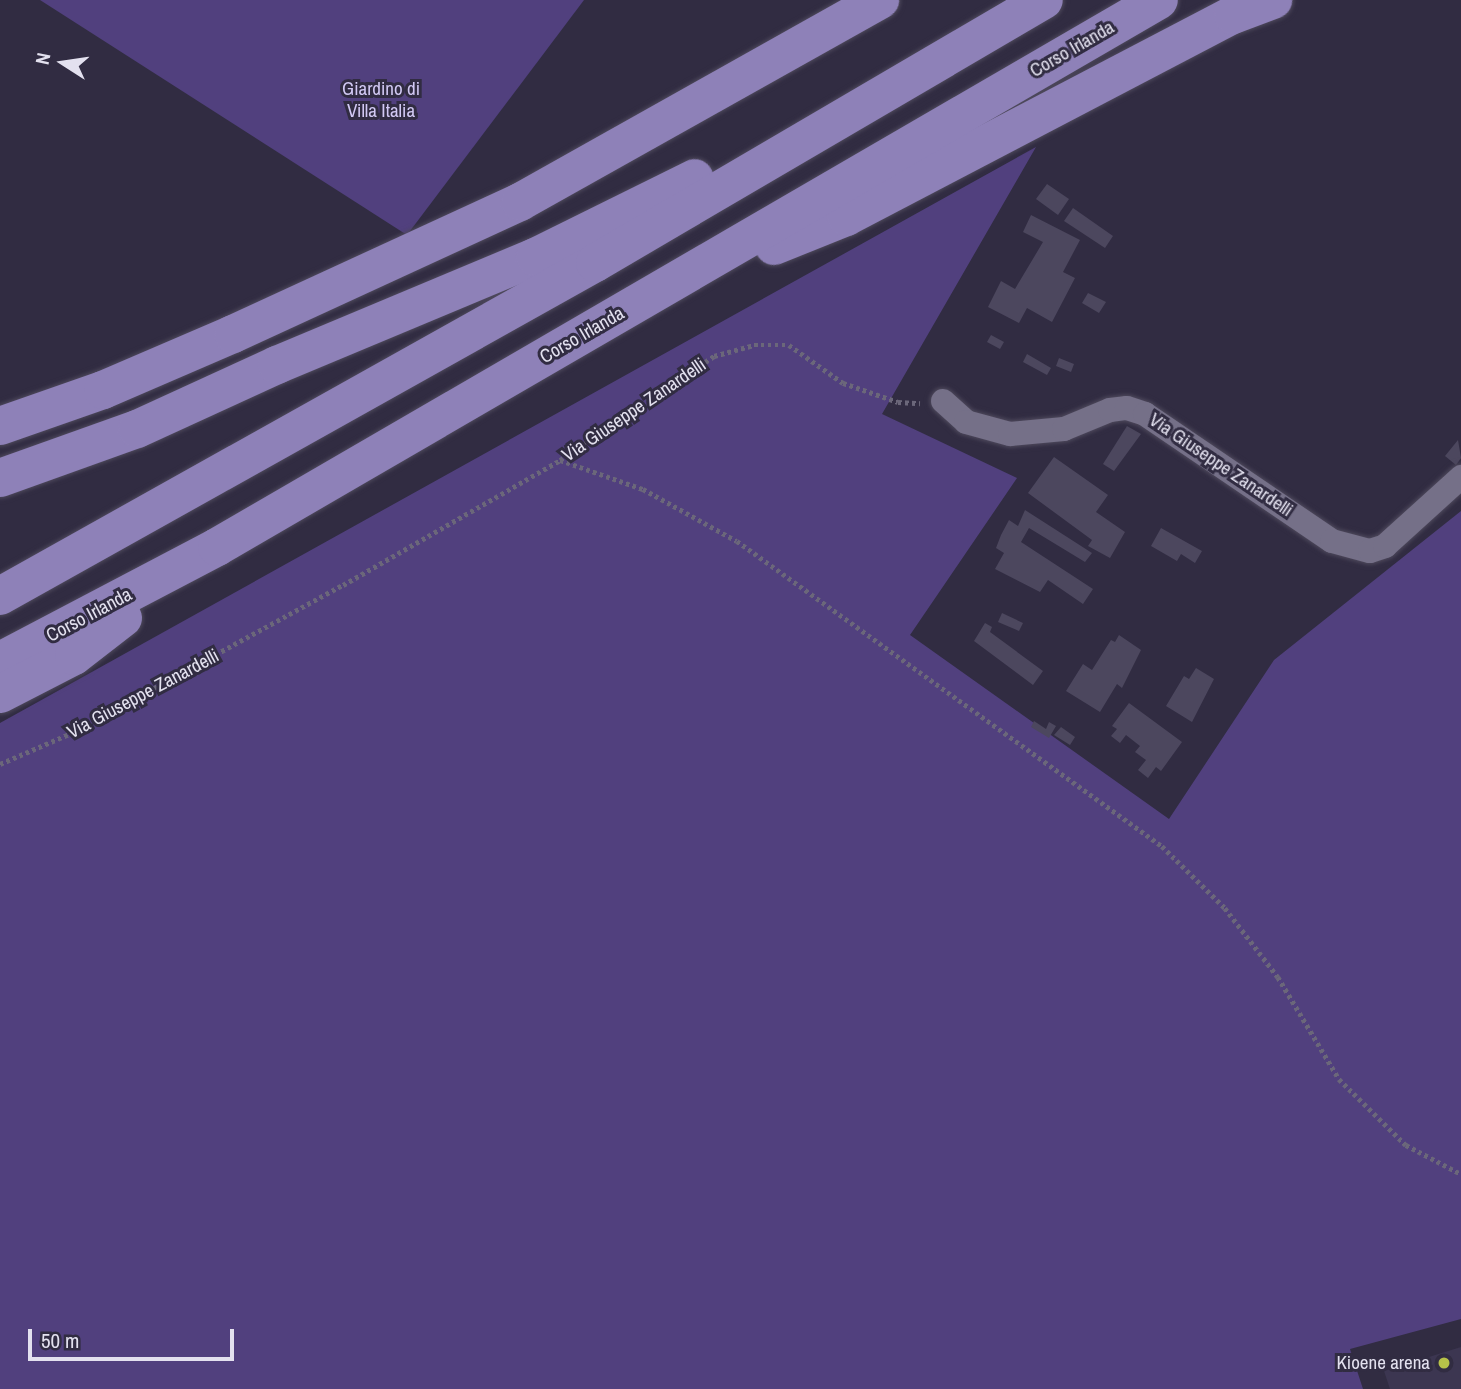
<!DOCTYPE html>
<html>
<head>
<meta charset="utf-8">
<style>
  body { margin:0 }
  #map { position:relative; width:1461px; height:1389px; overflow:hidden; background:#312c42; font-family:"Archivo Narrow",sans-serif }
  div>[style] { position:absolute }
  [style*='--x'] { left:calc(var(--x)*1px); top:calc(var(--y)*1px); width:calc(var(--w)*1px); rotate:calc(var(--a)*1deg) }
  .built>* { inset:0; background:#3c3651 }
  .green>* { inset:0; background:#51407e }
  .building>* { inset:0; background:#4c475e }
  .path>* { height:4.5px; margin-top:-2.25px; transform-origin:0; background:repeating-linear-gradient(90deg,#6b677a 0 3.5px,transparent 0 7px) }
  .roads { filter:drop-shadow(0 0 2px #4e495c) drop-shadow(0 0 2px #4e495c) }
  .minor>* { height:24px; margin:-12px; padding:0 12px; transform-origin:12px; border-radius:12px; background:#757088 }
  .trunk>* { height:38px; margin:-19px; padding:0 19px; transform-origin:19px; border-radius:19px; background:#8e81b8 }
  .dots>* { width:19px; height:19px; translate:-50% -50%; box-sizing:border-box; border:4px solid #312c42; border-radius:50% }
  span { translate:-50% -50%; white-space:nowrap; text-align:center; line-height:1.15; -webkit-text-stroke:6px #312c42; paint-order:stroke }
  .street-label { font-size:19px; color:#e3e1ef }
  .park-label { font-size:19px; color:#d2c9f4 }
  .poi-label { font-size:19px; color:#e3e1ef }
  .right { translate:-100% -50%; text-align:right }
  .north { position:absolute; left:28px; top:28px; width:70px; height:70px; -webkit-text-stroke:5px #312c42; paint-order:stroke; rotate:282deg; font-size:19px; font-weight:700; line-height:28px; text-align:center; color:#e3e1ef }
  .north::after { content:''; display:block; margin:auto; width:24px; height:32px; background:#e3e1ef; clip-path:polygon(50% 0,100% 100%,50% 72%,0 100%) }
  .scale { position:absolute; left:28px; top:1329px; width:206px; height:32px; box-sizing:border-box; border:4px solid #e3e1ef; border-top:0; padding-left:9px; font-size:21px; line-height:24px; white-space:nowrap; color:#e3e1ef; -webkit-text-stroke:5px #312c42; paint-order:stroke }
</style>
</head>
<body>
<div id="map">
  <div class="built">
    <i style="clip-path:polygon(1461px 1347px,1461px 1389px,1390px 1389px,1384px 1371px)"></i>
  </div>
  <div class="green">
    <i style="clip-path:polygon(40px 0,584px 0,407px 235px)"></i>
    <i style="clip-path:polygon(1036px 147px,882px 414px,1017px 478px,910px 635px,1169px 819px,1274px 660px,1461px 511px,1461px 1319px,1350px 1349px,1363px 1389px,0 1389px,0 723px)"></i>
  </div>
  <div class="building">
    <i style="clip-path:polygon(1047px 184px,1069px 199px,1058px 215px,1036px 199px)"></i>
    <i style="clip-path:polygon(1073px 208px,1113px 236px,1105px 248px,1064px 221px)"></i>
    <i style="clip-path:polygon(1031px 215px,1080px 240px,1063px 272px,1075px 278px,1052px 322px,1027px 308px,1019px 323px,988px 307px,1001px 281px,1015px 289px,1043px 242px,1023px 232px)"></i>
    <i style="clip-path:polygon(1088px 293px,1106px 302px,1099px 313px,1082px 303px)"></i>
    <i style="clip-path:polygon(991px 335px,1004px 342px,1000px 349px,987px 342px)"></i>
    <i style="clip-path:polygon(1027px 354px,1051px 368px,1047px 375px,1023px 362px)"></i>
    <i style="clip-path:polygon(1059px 358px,1074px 364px,1071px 372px,1056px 366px)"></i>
    <i style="clip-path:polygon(1127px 426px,1141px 434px,1114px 471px,1103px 464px)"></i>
    <i style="clip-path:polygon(1458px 440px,1461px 458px,1456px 465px,1445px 456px)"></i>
    <i style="clip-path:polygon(1054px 457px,1108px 495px,1096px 512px,1125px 532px,1110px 558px,1088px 546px,1092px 540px,1028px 493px)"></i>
    <i style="clip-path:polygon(1025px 510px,1092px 553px,1085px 562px,1029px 528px,1021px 542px,1093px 589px,1083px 604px,1048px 580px,1040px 592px,995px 569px,1004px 553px,996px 548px,1001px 535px,1009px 520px,1018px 526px)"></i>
    <i style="clip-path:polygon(1161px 528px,1202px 551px,1195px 563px,1181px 554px,1177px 561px,1151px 546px)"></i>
    <i style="clip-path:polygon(1002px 613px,1023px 623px,1019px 631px,998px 622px)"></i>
    <i style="clip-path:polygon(985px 623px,992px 627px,990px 632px,1043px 671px,1033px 685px,974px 641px)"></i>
    <i style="clip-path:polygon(1119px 635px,1141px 650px,1122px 688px,1117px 684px,1100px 712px,1066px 691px,1083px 664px,1092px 670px,1111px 640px,1115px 642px)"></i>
    <i style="clip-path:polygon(1196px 668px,1214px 679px,1192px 722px,1166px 706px,1184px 676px,1189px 679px)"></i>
    <i style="clip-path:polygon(1129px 703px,1182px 742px,1161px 771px,1156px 767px,1148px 778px,1138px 770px,1146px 760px,1135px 752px,1140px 746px,1126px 735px,1120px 743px,1111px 736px,1117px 729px,1112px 726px)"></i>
    <i style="clip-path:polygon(1034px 721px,1046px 729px,1049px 722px,1056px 726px,1049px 738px,1031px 727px)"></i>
    <i style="clip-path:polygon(1061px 727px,1075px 737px,1070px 745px,1054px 735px)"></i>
  </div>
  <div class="path">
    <i style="--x:560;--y:460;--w:88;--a:19.3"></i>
    <i style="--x:643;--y:489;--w:107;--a:29"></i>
    <i style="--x:737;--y:541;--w:523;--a:35.67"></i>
    <i style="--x:1162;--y:846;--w:88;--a:44.5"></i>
    <i style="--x:1225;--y:908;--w:87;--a:52.5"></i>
    <i style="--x:1278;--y:977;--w:119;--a:59.1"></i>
    <i style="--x:1339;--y:1079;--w:94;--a:44.6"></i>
    <i style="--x:1406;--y:1145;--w:62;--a:27.8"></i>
    <i style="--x:0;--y:764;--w:81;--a:-23.4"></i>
    <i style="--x:74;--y:732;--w:307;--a:-28.7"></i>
    <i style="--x:343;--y:585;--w:250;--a:-29.9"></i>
    <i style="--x:560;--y:460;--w:186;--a:-34"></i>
    <i style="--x:714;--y:356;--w:41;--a:-15.4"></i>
    <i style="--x:754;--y:345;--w:35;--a:0"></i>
    <i style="--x:789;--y:345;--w:66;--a:35.1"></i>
    <i style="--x:843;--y:383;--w:58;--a:19.1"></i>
    <i style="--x:898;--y:402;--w:22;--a:3"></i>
  </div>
  <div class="roads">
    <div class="minor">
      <i style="--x:943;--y:401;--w:31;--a:42"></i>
      <i style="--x:966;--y:422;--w:46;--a:15.3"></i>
      <i style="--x:1010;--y:434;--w:54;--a:-5.3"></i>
      <i style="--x:1064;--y:429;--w:50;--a:-22.4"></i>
      <i style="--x:1110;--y:410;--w:17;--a:-7"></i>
      <i style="--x:1127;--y:408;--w:19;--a:18"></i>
      <i style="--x:1145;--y:414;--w:226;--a:34.2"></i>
      <i style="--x:1332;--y:541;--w:39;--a:15"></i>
      <i style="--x:1370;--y:551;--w:16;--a:-18"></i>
      <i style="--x:1385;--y:546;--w:103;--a:-42.2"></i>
    </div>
    <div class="trunk">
      <i style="--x:774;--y:246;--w:78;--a:-21.9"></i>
      <i style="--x:846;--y:217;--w:437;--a:-27.6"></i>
      <i style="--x:1233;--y:15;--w:43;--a:-20.6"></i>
      <i style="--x:0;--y:426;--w:109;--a:-19.3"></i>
      <i style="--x:103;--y:390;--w:142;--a:-23.3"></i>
      <i style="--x:233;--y:334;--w:316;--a:-24.7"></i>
      <i style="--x:520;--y:202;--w:413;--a:-29.3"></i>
      <i style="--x:0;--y:478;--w:145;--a:-19.7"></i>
      <i style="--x:137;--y:429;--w:154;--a:-24.6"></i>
      <i style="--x:277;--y:365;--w:280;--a:-22.7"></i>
      <i style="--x:535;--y:257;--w:178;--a:-26.3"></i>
      <i style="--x:0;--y:596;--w:682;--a:-29.23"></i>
      <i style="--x:595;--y:263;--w:520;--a:-30.36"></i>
      <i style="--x:0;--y:661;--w:245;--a:-27.7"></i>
      <i style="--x:217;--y:547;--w:1089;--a:-30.14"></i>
      <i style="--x:0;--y:694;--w:83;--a:-27.2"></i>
      <i style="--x:74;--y:656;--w:62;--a:-37.8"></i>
    </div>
  </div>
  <div class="dots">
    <i style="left:1444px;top:1363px;background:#b6c149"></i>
  </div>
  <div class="street-label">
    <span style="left:1072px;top:49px;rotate:-30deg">Corso Irlanda</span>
    <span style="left:582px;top:335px;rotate:-30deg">Corso Irlanda</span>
    <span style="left:634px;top:410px;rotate:-34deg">Via Giuseppe Zanardelli</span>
    <span style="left:1221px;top:465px;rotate:34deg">Via Giuseppe Zanardelli</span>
    <span style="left:89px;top:615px;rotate:-28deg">Corso Irlanda</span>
    <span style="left:143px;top:694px;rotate:-28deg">Via Giuseppe Zanardelli</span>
  </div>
  <div class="park-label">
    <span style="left:381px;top:100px">Giardino di<br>Villa Italia</span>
  </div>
  <div class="poi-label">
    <span class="right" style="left:1430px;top:1363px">Kioene arena</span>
  </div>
  <div class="north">N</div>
  <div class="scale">50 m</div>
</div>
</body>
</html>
